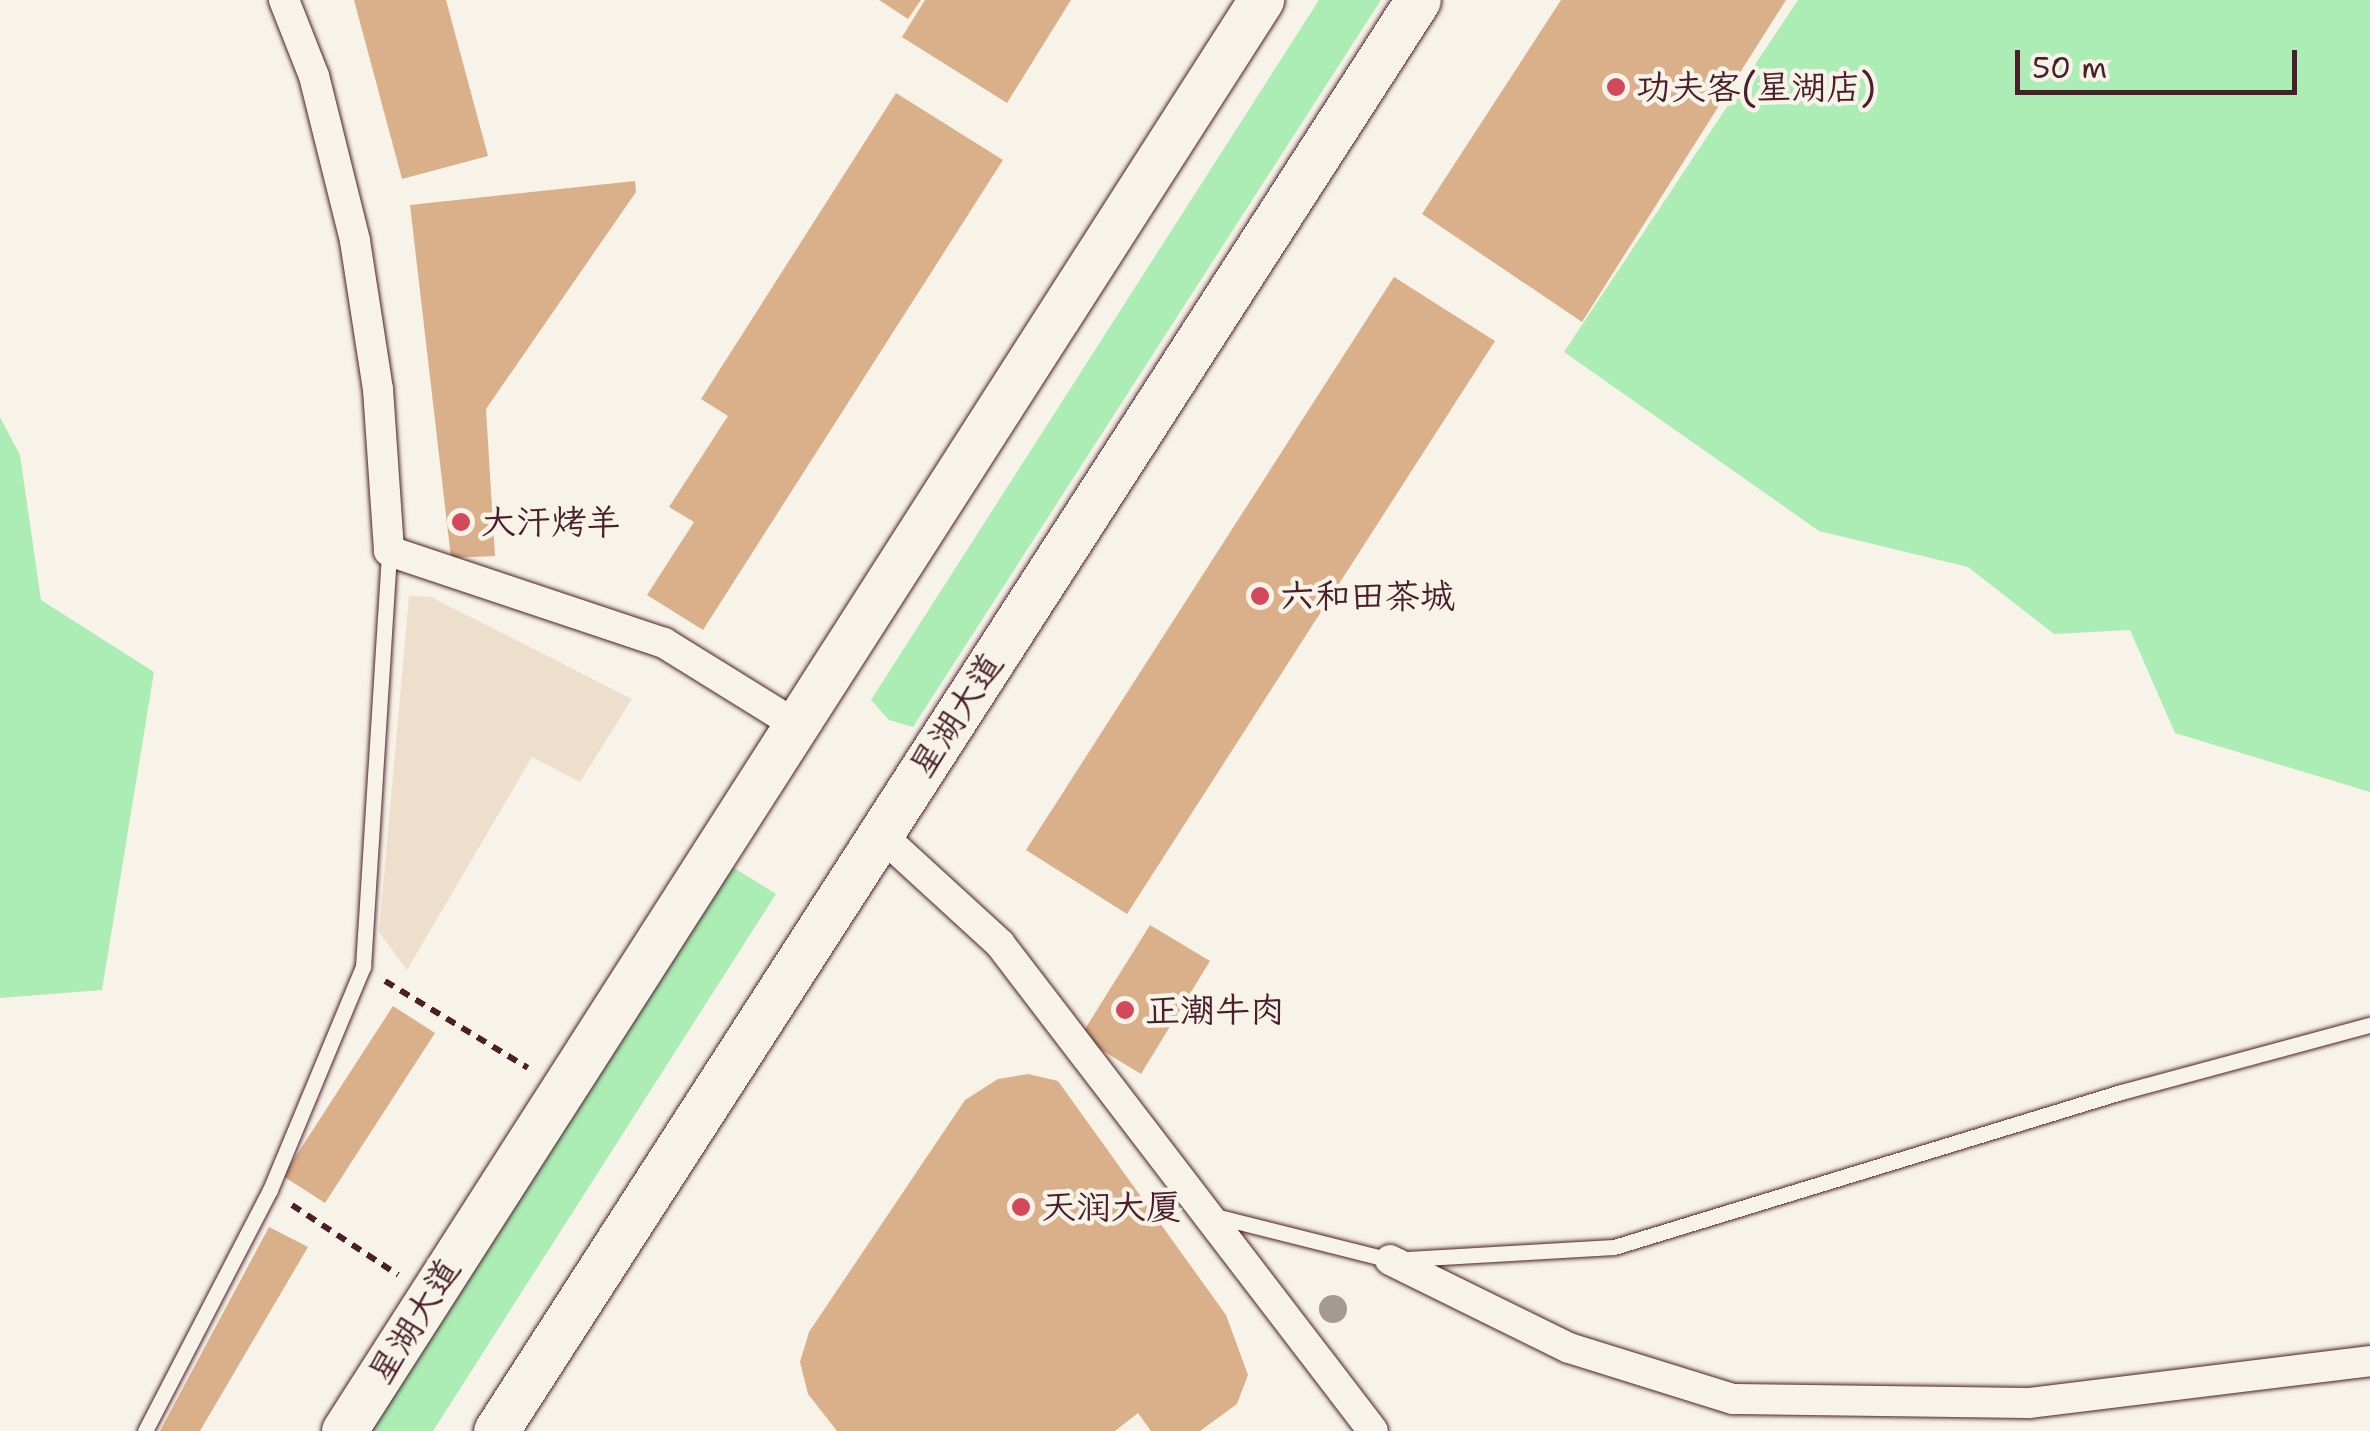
<!DOCTYPE html>
<html>
<head>
<meta charset="utf-8">
<style>
  body { margin:0 }
  #map { position:relative; width:2370px; height:1431px; overflow:hidden; background:#f7f3e8; font-family:"Shantell Sans","LXGW WenKai TC",sans-serif }
  div>[style] { position:absolute }
  [style*='--x'] { left:calc(var(--x)*1px); top:calc(var(--y)*1px); width:calc(var(--w)*1px); rotate:calc(var(--a)*1deg) }
  .built>* { inset:0; background:#eedfcc }
  .green>* { inset:0; background:#acedb5 }
  .building>* { inset:0; background:#d9b08a }
  .path>* { height:6px; margin-top:-3px; transform-origin:0; background:repeating-linear-gradient(90deg,#4a1f2b 0 10px,transparent 0 18px) }
  .roads { filter:drop-shadow(0 0 2px #4a1f2b) drop-shadow(0 0 2px #4a1f2b) }
  .service>* { height:15px; margin:-7.5px; padding:0 7.5px; transform-origin:7.5px; border-radius:7.5px; background:#f7f3e8 }
  .minor>* { height:30px; margin:-15px; padding:0 15px; transform-origin:15px; border-radius:15px; background:#f7f3e8 }
  .primary>* { height:45px; margin:-22.5px; padding:0 22.5px; transform-origin:22.5px; border-radius:22.5px; background:#f7f3e8 }
  .trees>* { width:28px; height:28px; margin:-14px; border-radius:50%; background:#a59a93 }
  .dots>* { width:28px; height:28px; translate:-50% -50%; box-sizing:border-box; border:5px solid #f7f3e8; border-radius:50% }
  span { translate:-50% -50%; white-space:nowrap; text-align:center; line-height:1.15; -webkit-text-stroke:9px #f7f3e8; paint-order:stroke }
  .poi-label { font-size:35px; color:#4a1f2b }
  .left { translate:0 -50%; text-align:left }
  .street-label { font-size:35px; color:#4a1f2b }
  .scale { position:absolute; left:2015px; top:50px; width:282px; height:45px; box-sizing:border-box; border:5px solid #4a1f2b; border-top:0; padding-left:12px; font-size:30px; line-height:35px; white-space:nowrap; color:#4a1f2b; -webkit-text-stroke:8px #f7f3e8; paint-order:stroke }
</style>
</head>
<body>
<div id="map">
  <div class="built">
    <i style="clip-path:polygon(409px 596px,431px 597px,632px 699px,580px 782px,532px 757px,407px 970px,379px 932px)"></i>
  </div>
  <div class="green">
    <i style="clip-path:polygon(1319px 0,1381px 0,913px 727px,889px 720px,871px 700px)"></i>
    <i style="clip-path:polygon(1798px 0,2370px 0,2370px 792px,2175px 733px,2130px 630px,2054px 634px,1968px 567px,1819px 531px,1564px 352px)"></i>
    <i style="clip-path:polygon(0 417px,20px 455px,41px 600px,154px 672px,102px 990px,0 998px)"></i>
    <i style="clip-path:polygon(731px 866px,776px 894px,433px 1431px,371px 1431px)"></i>
  </div>
  <div class="building">
    <i style="clip-path:polygon(354px 0,446px 0,488px 156px,402px 179px)"></i>
    <i style="clip-path:polygon(879px 0,921px 0,908px 19px)"></i>
    <i style="clip-path:polygon(925px 0,1071px 0,1007px 103px,902px 37px)"></i>
    <i style="clip-path:polygon(1561px 0,1786px 0,1582px 322px,1422px 214px)"></i>
    <i style="clip-path:polygon(896px 93px,1003px 160px,703px 630px,647px 595px,694px 522px,669px 507px,728px 416px,701px 399px)"></i>
    <i style="clip-path:polygon(635px 181px,636px 192px,486px 409px,495px 556px,451px 558px,410px 205px)"></i>
    <i style="clip-path:polygon(1394px 277px,1495px 341px,1127px 914px,1026px 850px)"></i>
    <i style="clip-path:polygon(1150px 925px,1210px 961px,1141px 1074px,1080px 1037px)"></i>
    <i style="clip-path:polygon(393px 1006px,435px 1033px,325px 1203px,283px 1176px)"></i>
    <i style="clip-path:polygon(1028px 1074px,1058px 1081px,1226px 1315px,1248px 1375px,1237px 1404px,1200px 1431px,1151px 1431px,1138px 1413px,1115px 1431px,837px 1431px,808px 1394px,800px 1362px,809px 1332px,965px 1100px,998px 1079px)"></i>
    <i style="clip-path:polygon(269px 1227px,308px 1247px,200px 1431px,160px 1431px)"></i>
  </div>
  <div class="path">
    <i style="--x:385;--y:981;--w:167;--a:31.3"></i>
    <i style="--x:292;--y:1205;--w:127;--a:33.4"></i>
  </div>
  <div class="roads">
    <div class="service">
      <i style="--x:1211;--y:1215;--w:185;--a:14.1"></i>
      <i style="--x:1390;--y:1260;--w:224;--a:-3.3"></i>
      <i style="--x:1614;--y:1247;--w:530;--a:-17"></i>
      <i style="--x:2121;--y:1092;--w:258;--a:-15.1"></i>
      <i style="--x:145;--y:1431;--w:271;--a:-62.6"></i>
      <i style="--x:270;--y:1190;--w:242;--a:-67.4"></i>
      <i style="--x:363;--y:967;--w:417;--a:-86.4"></i>
    </div>
    <div class="minor">
      <i style="--x:284;--y:0;--w:82;--a:68.5"></i>
      <i style="--x:314;--y:76;--w:170;--a:76"></i>
      <i style="--x:355;--y:241;--w:150;--a:81.2"></i>
      <i style="--x:378;--y:389;--w:162;--a:86.1"></i>
      <i style="--x:389;--y:551;--w:290;--a:18.5"></i>
      <i style="--x:664;--y:643;--w:155;--a:31.8"></i>
      <i style="--x:879;--y:833;--w:164;--a:42.5"></i>
      <i style="--x:1000;--y:944;--w:613;--a:52.55"></i>
      <i style="--x:1390;--y:1260;--w:199;--a:26.2"></i>
      <i style="--x:1569;--y:1348;--w:172;--a:17.3"></i>
      <i style="--x:1733;--y:1399;--w:296;--a:0.8"></i>
      <i style="--x:2029;--y:1403;--w:344;--a:-7"></i>
    </div>
    <div class="primary">
      <i style="--x:344;--y:1431;--w:1700;--a:-57.35"></i>
      <i style="--x:496;--y:1431;--w:1702;--a:-57.21"></i>
    </div>
  </div>
  <div class="trees">
    <i style="left:1333px;top:1309px"></i>
  </div>
  <div class="dots">
    <i style="left:1616px;top:87px;background:#d1495b"></i>
    <i style="left:461px;top:522px;background:#d1495b"></i>
    <i style="left:1260px;top:596px;background:#d1495b"></i>
    <i style="left:1125px;top:1010px;background:#d1495b"></i>
    <i style="left:1021px;top:1207px;background:#d1495b"></i>
  </div>
  <div class="poi-label">
    <span class="left" style="left:1636px;top:87px">功夫客(星湖店)</span>
    <span class="left" style="left:481px;top:522px">大汗烤羊</span>
    <span class="left" style="left:1280px;top:596px">六和田茶城</span>
    <span class="left" style="left:1145px;top:1010px">正潮牛肉</span>
    <span class="left" style="left:1041px;top:1207px">天润大厦</span>
  </div>
  <div class="street-label">
    <span style="left:956px;top:715px;rotate:-57deg">星湖大道</span>
    <span style="left:414px;top:1321px;rotate:-58deg">星湖大道</span>
  </div>
  <div class="scale">50 m</div>
</div>
</body>
</html>
